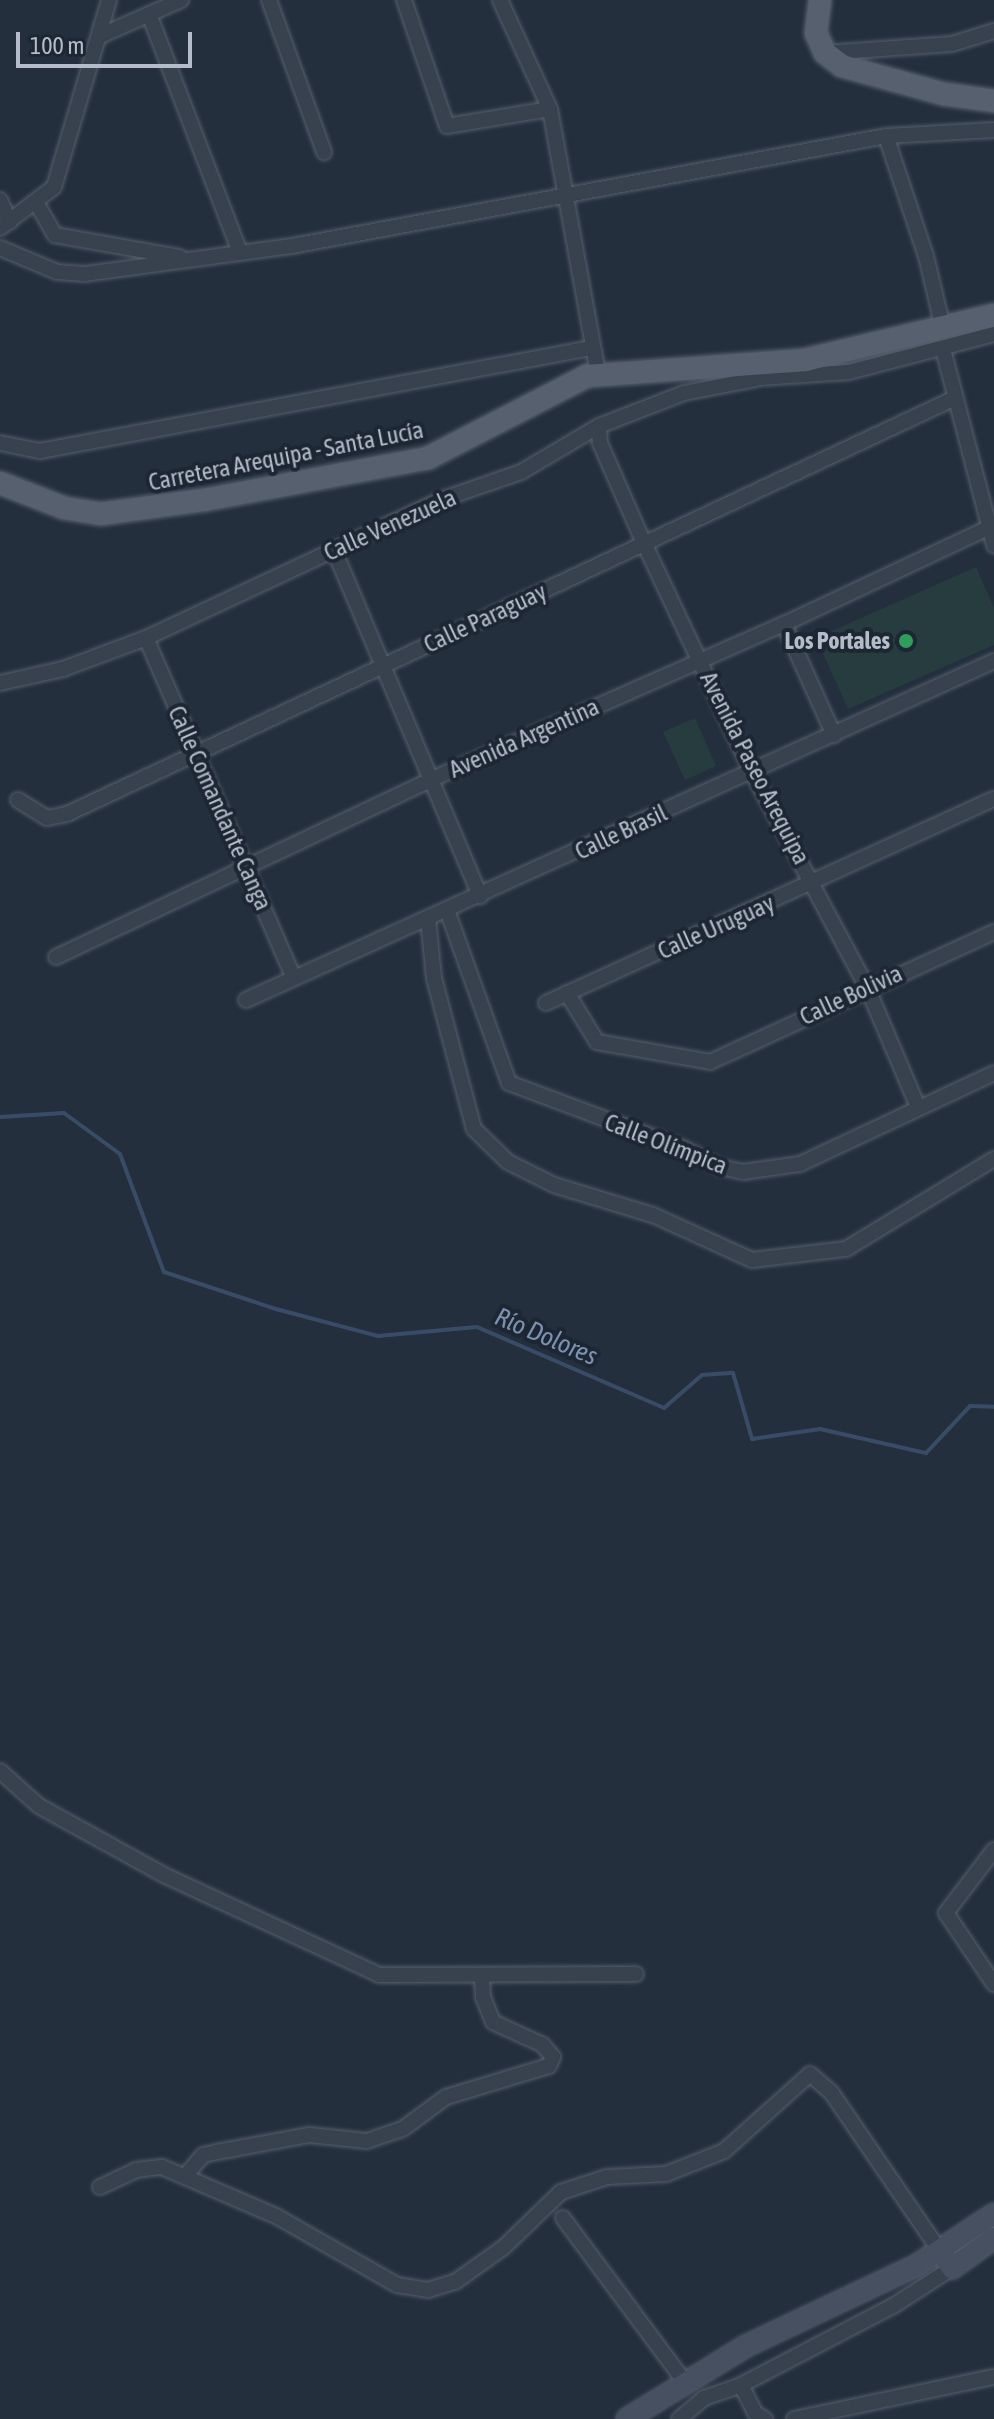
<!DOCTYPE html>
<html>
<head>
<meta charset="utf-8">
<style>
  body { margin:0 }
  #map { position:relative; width:994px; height:2419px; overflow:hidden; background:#242f3e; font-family:"Asap Condensed",sans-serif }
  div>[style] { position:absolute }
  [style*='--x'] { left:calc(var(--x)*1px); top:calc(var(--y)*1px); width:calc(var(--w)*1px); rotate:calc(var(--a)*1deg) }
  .green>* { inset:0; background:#263c3f }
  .stream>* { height:4px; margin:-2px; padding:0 2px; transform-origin:2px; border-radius:2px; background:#394c67 }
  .roads { filter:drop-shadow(0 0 2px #565f6c) drop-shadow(0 0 2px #565f6c) }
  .street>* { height:14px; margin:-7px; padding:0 7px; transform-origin:7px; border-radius:7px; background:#38414e }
  .secondary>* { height:20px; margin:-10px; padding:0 10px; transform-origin:10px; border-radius:10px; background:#465061 }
  .primary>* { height:22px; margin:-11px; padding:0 11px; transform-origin:11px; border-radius:11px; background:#56606e }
  .dots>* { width:22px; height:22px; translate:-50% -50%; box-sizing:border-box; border:4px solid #1d2633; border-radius:50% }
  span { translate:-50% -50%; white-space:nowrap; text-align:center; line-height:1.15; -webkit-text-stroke:8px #1d2633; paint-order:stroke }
  .street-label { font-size:24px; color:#b4bcc9 }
  .poi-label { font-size:24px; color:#b4bcc9; font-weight:700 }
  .right { translate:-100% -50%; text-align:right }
  .water-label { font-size:26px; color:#7c92b1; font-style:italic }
  .scale { position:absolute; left:16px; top:32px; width:176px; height:36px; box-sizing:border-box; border:4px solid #b4bcc9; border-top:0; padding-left:10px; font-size:24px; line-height:28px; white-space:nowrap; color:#b4bcc9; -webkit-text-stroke:6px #1d2633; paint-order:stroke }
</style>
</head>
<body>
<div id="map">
  <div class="green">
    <i style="clip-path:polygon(976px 567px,994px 608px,994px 645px,848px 709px,816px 638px)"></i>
    <i style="clip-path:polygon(695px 718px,716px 766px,685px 780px,663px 732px)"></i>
  </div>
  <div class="stream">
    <i style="--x:0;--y:1117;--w:64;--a:-3.6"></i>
    <i style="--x:64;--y:1113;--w:69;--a:36.2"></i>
    <i style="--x:120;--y:1154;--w:126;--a:69.6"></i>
    <i style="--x:164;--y:1272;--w:118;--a:18.3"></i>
    <i style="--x:276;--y:1309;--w:106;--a:14.8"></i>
    <i style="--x:378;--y:1336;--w:99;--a:-5.2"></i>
    <i style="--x:477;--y:1327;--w:204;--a:23.4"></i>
    <i style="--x:664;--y:1408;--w:50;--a:-41"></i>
    <i style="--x:702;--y:1375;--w:31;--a:-4"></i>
    <i style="--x:733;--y:1373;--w:69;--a:73.9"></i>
    <i style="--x:752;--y:1439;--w:69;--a:-8.4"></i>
    <i style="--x:820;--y:1429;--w:109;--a:12.8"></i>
    <i style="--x:926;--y:1453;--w:64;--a:-46.9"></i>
    <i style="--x:970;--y:1406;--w:24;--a:2"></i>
  </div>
  <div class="roads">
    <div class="street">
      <i style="--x:269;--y:0;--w:162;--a:70.1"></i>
      <i style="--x:404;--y:0;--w:133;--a:71.2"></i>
      <i style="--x:447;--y:126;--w:104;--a:-9.4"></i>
      <i style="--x:500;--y:0;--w:120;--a:65.4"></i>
      <i style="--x:550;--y:109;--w:269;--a:79.7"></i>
      <i style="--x:149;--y:14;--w:255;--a:69.1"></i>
      <i style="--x:100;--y:36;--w:89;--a:-24"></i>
      <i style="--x:825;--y:53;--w:127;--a:-4.1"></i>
      <i style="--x:952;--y:44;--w:44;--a:-17.2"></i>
      <i style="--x:886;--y:136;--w:126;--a:71.6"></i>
      <i style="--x:926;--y:256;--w:74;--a:76.7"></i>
      <i style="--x:0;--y:200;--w:24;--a:66"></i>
      <i style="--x:37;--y:204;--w:36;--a:60"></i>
      <i style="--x:55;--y:235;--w:127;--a:10"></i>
      <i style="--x:0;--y:228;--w:68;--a:-37.2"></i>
      <i style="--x:54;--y:187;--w:195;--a:-73.6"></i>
      <i style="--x:0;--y:248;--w:62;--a:22.8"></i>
      <i style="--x:57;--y:272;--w:28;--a:4"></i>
      <i style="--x:85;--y:274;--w:209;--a:-7.7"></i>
      <i style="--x:292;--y:246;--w:604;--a:-10.49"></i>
      <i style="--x:886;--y:136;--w:108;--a:-3.2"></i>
      <i style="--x:943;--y:349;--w:203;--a:75.4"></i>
      <i style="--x:760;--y:378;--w:89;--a:-3.9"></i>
      <i style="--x:849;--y:372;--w:150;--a:-14.7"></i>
      <i style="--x:599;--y:426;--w:17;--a:87"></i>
      <i style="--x:600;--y:443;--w:109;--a:66.3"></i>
      <i style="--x:644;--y:543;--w:253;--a:64.8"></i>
      <i style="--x:752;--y:772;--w:244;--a:61.9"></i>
      <i style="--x:867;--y:987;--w:130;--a:67"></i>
      <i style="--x:0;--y:443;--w:41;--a:11.3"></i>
      <i style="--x:40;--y:451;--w:561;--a:-10.59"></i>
      <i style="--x:334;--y:550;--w:376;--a:67.1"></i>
      <i style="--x:784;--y:624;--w:122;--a:65.8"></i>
      <i style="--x:146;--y:638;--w:371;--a:66.5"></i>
      <i style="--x:0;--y:683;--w:65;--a:-12.5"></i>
      <i style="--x:63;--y:669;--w:89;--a:-20.5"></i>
      <i style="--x:146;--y:638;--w:328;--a:-25.1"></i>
      <i style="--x:443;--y:499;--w:83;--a:-19.1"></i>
      <i style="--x:521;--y:472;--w:91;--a:-30.5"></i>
      <i style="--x:599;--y:426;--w:91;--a:-21.2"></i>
      <i style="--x:684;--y:393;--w:73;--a:-11"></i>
      <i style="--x:756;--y:379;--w:25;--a:-37"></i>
      <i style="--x:18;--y:800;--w:34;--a:32"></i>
      <i style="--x:47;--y:818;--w:20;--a:-11"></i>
      <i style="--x:67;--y:814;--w:978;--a:-25.1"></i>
      <i style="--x:447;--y:910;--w:184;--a:70.3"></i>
      <i style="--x:509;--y:1083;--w:186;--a:20.5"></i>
      <i style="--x:683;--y:1148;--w:42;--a:27.2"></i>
      <i style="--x:720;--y:1167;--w:24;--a:12"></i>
      <i style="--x:743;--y:1172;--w:58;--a:-8"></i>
      <i style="--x:800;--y:1164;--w:214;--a:-25.1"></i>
      <i style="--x:428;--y:918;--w:60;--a:84.3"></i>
      <i style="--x:434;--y:978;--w:156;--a:75.2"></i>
      <i style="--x:474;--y:1129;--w:47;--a:44.1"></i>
      <i style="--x:508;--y:1162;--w:51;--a:26.6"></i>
      <i style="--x:554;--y:1185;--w:103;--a:16.9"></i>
      <i style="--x:653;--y:1215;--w:109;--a:24.4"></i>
      <i style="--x:752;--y:1260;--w:95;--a:-6.7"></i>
      <i style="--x:846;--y:1249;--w:173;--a:-31.3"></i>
      <i style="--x:56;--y:957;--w:416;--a:-25.3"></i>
      <i style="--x:432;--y:779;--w:385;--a:-23.8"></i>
      <i style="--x:784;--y:624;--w:232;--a:-25.2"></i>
      <i style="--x:567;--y:993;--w:57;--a:58.5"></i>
      <i style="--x:597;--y:1042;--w:115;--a:10"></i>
      <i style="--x:710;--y:1062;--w:312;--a:-24.6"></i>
      <i style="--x:246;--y:1000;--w:821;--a:-24.38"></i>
      <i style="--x:546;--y:1003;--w:492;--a:-24.5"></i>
      <i style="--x:0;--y:1771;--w:52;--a:41.9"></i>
      <i style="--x:39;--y:1806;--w:143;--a:28.9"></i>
      <i style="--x:164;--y:1875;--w:237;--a:24.9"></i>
      <i style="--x:379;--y:1975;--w:257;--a:-0.2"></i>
      <i style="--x:994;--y:1850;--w:79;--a:127.3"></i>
      <i style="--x:946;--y:1913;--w:86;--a:55.9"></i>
      <i style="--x:185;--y:2176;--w:28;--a:-49"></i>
      <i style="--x:203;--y:2155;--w:14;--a:-12"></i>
      <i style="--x:217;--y:2152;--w:94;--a:-10.5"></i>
      <i style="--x:309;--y:2135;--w:58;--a:5.9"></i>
      <i style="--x:367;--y:2141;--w:39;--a:-19"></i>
      <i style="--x:404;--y:2128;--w:52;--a:-36.4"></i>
      <i style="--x:446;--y:2097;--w:108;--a:-16.8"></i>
      <i style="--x:549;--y:2066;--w:10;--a:-66"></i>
      <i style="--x:553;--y:2057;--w:16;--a:-130"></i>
      <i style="--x:543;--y:2045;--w:55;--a:-155.3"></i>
      <i style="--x:493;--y:2022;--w:27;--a:-112"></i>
      <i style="--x:483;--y:1997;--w:22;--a:-93"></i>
      <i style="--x:100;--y:2187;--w:40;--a:-25"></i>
      <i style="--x:136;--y:2170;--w:26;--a:-7"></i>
      <i style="--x:162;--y:2167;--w:124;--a:23.3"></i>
      <i style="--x:276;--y:2216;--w:139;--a:29.7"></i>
      <i style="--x:397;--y:2285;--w:31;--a:9"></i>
      <i style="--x:428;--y:2290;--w:28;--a:-17"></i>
      <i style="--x:455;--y:2282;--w:60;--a:-35.5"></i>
      <i style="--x:504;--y:2247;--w:79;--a:-44"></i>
      <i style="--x:561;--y:2192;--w:48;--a:-18.1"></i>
      <i style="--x:607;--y:2177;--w:59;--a:-2.9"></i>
      <i style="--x:666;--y:2174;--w:62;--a:-21.6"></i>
      <i style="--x:724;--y:2151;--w:115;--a:-41.8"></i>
      <i style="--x:810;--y:2074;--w:28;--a:41"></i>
      <i style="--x:831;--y:2092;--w:193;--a:55.6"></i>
      <i style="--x:563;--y:2218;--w:203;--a:53.4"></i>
      <i style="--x:741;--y:2385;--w:31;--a:63"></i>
      <i style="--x:755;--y:2413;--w:12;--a:31"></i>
      <i style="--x:679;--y:2419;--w:33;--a:-40"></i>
      <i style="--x:704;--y:2398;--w:39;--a:-19"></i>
      <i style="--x:741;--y:2385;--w:171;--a:-27.5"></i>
      <i style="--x:893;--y:2306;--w:70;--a:-32.8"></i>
      <i style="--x:794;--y:2419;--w:204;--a:-11.9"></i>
    </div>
    <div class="secondary">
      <i style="--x:940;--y:2251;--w:21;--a:55"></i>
      <i style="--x:952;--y:2268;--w:52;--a:-35.5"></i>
      <i style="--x:627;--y:2419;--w:140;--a:-31.5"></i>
      <i style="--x:746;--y:2346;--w:189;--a:-25.3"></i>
      <i style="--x:917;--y:2265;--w:92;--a:-33.5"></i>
    </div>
    <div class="primary">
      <i style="--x:820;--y:0;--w:33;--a:97"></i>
      <i style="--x:816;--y:33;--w:22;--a:66"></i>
      <i style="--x:825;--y:53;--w:21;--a:37"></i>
      <i style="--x:842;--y:66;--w:106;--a:15.4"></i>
      <i style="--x:944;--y:94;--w:50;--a:8"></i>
      <i style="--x:0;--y:483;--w:69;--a:21.3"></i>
      <i style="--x:64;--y:508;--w:36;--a:9"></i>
      <i style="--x:100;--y:514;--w:105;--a:-7.7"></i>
      <i style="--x:204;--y:500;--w:228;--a:-10.6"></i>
      <i style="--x:428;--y:458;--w:179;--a:-27.3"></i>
      <i style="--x:587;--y:376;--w:219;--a:-4.2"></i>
      <i style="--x:805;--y:360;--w:194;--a:-13.4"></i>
    </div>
  </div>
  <div class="dots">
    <i style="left:906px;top:641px;background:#2e9e5b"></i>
  </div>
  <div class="street-label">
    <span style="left:286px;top:456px;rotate:-11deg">Carretera Arequipa - Santa Lucía</span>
    <span style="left:390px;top:525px;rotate:-24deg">Calle Venezuela</span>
    <span style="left:485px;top:618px;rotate:-25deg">Calle Paraguay</span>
    <span style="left:524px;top:738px;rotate:-24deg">Avenida Argentina</span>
    <span style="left:755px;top:768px;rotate:63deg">Avenida Paseo Arequipa</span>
    <span style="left:220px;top:808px;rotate:66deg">Calle Comandante Canga</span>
    <span style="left:621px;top:832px;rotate:-25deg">Calle Brasil</span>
    <span style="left:716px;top:927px;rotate:-24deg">Calle Uruguay</span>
    <span style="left:851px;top:995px;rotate:-25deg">Calle Bolivia</span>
    <span style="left:666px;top:1144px;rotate:21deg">Calle Olímpica</span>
  </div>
  <div class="poi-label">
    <span class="right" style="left:890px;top:641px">Los Portales</span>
  </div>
  <div class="water-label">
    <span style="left:546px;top:1337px;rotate:23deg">Río Dolores</span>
  </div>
  <div class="scale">100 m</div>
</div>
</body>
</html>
